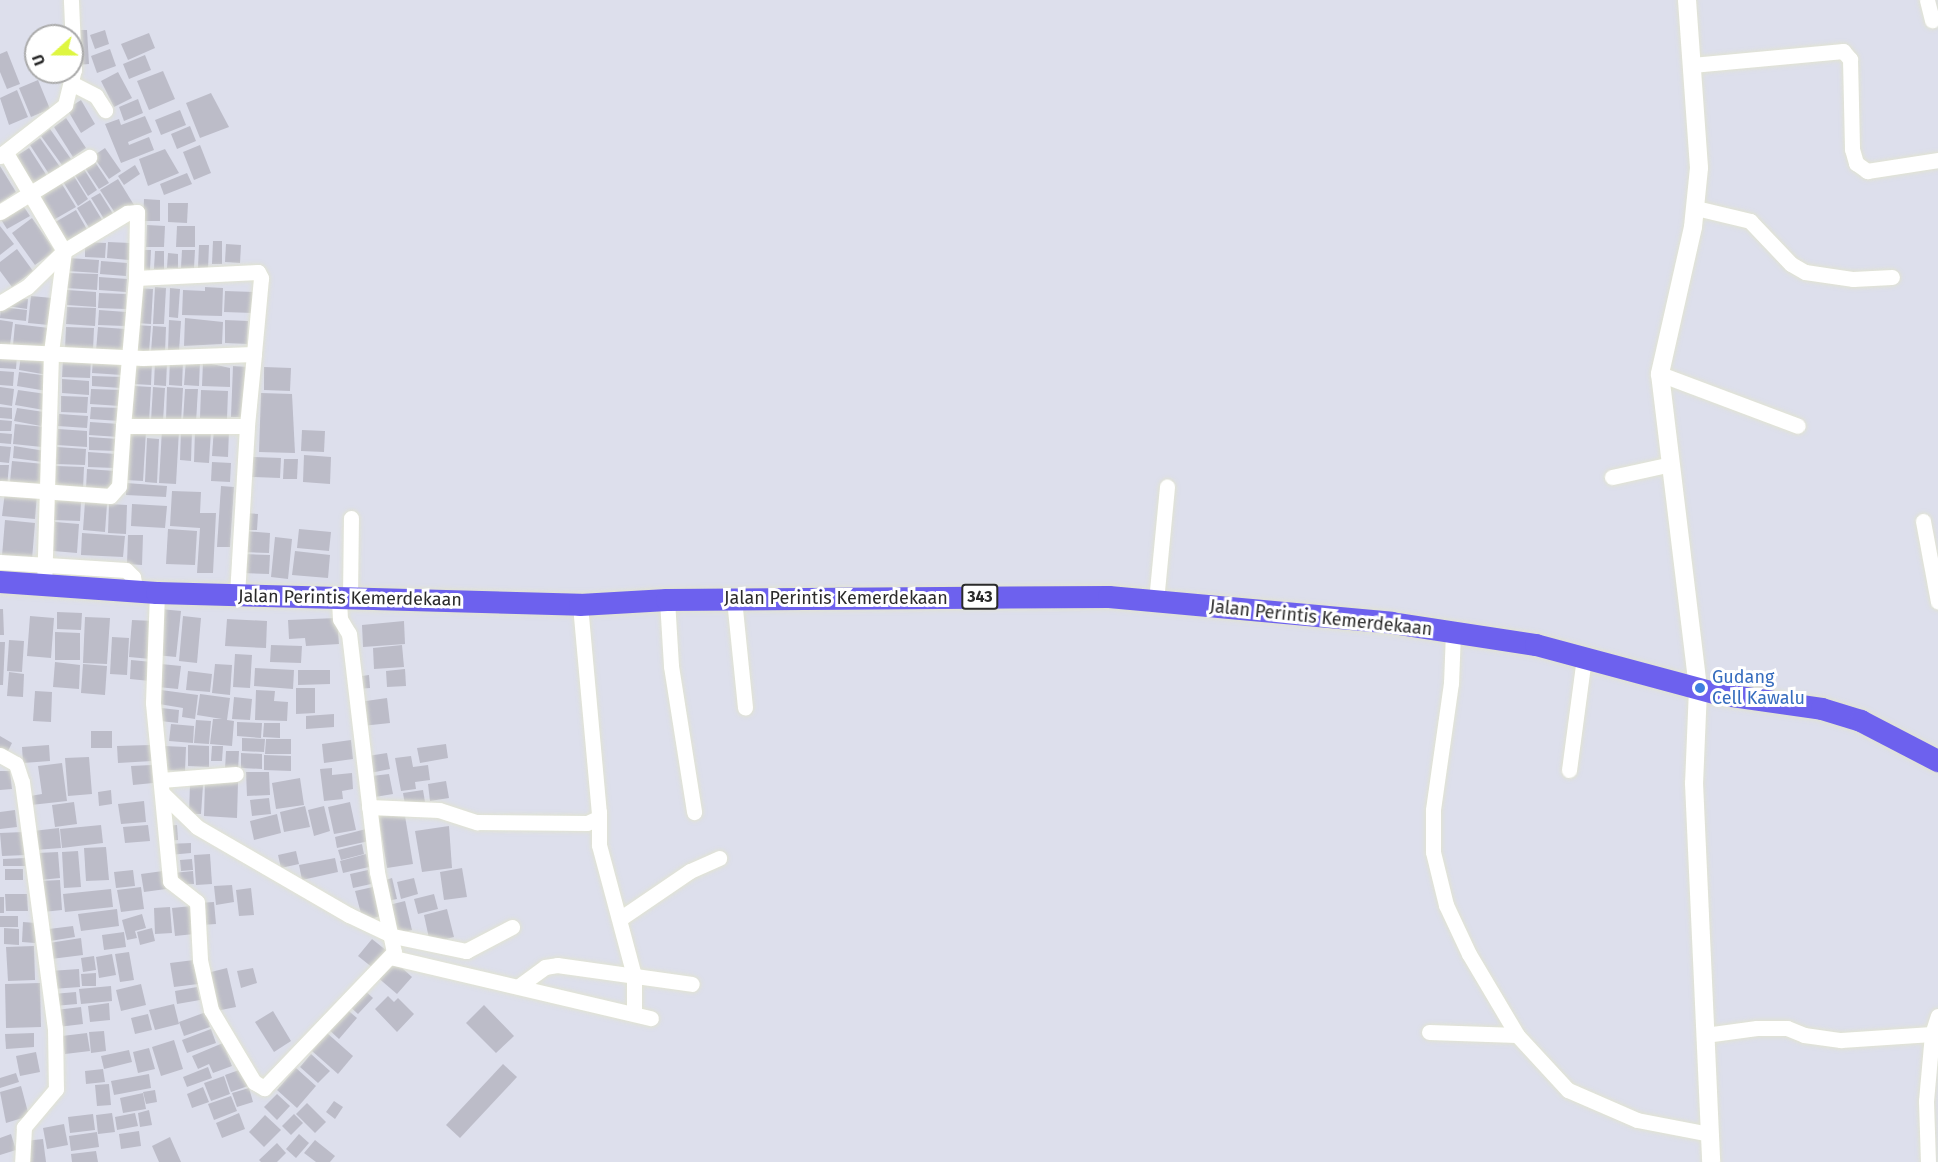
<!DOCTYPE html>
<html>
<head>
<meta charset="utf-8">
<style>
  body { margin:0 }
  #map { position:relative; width:1938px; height:1162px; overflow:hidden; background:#dddfec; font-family:"Fira Sans",sans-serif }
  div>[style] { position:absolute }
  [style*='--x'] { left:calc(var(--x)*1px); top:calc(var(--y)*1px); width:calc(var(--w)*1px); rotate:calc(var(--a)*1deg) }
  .building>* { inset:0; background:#bcbcc8 }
  .roads { filter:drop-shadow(0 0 2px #e1e3d2) drop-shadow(0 0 2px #e1e3d2) }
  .minor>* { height:15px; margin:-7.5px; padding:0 7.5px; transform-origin:7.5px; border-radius:7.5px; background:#fff }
  .tertiary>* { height:18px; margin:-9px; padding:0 9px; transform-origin:9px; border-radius:9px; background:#fff }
  .primary>* { height:22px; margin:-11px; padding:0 11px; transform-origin:11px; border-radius:11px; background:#6d61ee }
  .dots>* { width:16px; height:16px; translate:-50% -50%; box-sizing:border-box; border:3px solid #fff; border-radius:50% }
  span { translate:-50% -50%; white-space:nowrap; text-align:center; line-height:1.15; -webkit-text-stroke:6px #fff; paint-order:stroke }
  .shield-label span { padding:2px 4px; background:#fff; border:2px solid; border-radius:4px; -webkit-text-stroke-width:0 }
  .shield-label { font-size:16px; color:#2b2b2b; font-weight:700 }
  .street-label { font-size:18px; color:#2b2b2b }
  .shop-label { font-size:18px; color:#366cbe }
  .left { translate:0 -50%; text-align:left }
  .north { position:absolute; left:24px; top:24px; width:60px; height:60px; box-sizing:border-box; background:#fff; border:2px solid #aaa; border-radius:50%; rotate:249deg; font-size:16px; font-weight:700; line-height:24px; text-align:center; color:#2b2b2b }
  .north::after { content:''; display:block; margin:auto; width:21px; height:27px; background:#def640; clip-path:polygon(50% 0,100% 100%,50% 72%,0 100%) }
</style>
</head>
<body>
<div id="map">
  <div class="building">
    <i style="clip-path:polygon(76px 30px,87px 30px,89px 64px,77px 65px)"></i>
    <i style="clip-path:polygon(105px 30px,109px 44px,95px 49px,90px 35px)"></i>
    <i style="clip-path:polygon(149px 33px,155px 48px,128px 60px,121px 44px)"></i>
    <i style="clip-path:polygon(110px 49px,116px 66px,97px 73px,91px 56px)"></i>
    <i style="clip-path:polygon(7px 51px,20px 84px,7px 89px,0 72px,0 54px)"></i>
    <i style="clip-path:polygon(145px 55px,151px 70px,129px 79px,123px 64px)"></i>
    <i style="clip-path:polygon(163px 71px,175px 99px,149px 110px,137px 81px)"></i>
    <i style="clip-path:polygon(118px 72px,132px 98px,114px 107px,101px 81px)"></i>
    <i style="clip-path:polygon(38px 80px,50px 109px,31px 117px,19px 88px)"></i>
    <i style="clip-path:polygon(17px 90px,28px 117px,9px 125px,0 98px)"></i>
    <i style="clip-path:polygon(211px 93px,229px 127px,200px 138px,186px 103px)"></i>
    <i style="clip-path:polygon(138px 99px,143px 113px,124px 121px,119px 107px)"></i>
    <i style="clip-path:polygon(81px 100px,95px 124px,81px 133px,67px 109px)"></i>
    <i style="clip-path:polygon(180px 110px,186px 125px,161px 135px,155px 120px)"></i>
    <i style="clip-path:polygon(145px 116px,152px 132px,128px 142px,129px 145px,149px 137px,154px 150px,121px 163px,105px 124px,119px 119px,121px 125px)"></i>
    <i style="clip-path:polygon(66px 118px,86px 148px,73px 157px,54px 127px)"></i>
    <i style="clip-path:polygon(190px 126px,196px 141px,177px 149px,171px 134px)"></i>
    <i style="clip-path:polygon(50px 129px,71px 159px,62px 165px,41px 136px)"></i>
    <i style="clip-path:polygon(40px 138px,60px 167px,49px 174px,30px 145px)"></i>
    <i style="clip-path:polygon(200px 145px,211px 173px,194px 180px,183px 152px)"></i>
    <i style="clip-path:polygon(29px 148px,47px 176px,31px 186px,13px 158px)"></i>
    <i style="clip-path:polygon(105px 148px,121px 171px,109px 179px,93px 156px)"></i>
    <i style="clip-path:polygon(165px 149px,179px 173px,148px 186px,139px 159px)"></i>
    <i style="clip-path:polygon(93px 159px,109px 183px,99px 189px,83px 165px)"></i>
    <i style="clip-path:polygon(135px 165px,140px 174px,124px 185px,118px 176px)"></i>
    <i style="clip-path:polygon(0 166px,16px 192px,0 203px)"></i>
    <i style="clip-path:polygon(82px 166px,97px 190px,88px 196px,73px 172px)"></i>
    <i style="clip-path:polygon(72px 173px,88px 199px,78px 206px,62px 180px)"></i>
    <i style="clip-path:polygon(187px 173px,192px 184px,164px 195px,160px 184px)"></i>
    <i style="clip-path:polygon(118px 179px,134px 205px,117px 216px,100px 190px)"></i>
    <i style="clip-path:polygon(60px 181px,76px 207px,50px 222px,35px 196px)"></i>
    <i style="clip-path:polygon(100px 193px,115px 217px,106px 222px,91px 198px)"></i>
    <i style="clip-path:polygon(144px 199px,160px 200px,160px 221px,143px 221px)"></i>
    <i style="clip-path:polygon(90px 200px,104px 223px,91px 231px,77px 208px)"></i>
    <i style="clip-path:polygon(168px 203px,188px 203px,187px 223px,168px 222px)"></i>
    <i style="clip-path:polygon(22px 204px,30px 216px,7px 229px,0 218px)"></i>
    <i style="clip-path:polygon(76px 210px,89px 233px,66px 247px,52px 224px)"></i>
    <i style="clip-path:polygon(32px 218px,55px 251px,35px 265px,12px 233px)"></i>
    <i style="clip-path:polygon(147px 225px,165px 226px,164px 247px,146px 247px)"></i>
    <i style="clip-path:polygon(0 226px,14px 244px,0 255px)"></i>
    <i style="clip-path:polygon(177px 226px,195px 226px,195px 247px,176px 247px)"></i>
    <i style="clip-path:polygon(213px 241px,222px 241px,222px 264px,212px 264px)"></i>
    <i style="clip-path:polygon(85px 242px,106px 243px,105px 258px,85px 257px)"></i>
    <i style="clip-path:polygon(108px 242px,130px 243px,129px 260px,107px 258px)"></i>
    <i style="clip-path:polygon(226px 244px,241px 245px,240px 263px,225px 262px)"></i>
    <i style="clip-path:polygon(199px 245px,209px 245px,208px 269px,198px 268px)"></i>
    <i style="clip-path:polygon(17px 249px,33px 271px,12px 287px,0 271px,0 262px)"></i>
    <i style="clip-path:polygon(142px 250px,151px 250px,150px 270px,141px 269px)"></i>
    <i style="clip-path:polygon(182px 250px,195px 250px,194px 268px,181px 268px)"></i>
    <i style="clip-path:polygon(155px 251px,164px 251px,164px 270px,154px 269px)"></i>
    <i style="clip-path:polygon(168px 253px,178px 254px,178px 268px,167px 268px)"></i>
    <i style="clip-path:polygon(68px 258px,99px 260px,98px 273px,68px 271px)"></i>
    <i style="clip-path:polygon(101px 261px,127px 263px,126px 276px,100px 274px)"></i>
    <i style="clip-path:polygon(67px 273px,98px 274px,97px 290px,66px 288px)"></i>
    <i style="clip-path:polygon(99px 277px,127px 279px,126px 292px,99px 290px)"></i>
    <i style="clip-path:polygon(155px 287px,166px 288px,164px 324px,153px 324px)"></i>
    <i style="clip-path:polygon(205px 287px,223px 288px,222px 316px,182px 315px,183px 290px,205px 291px)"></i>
    <i style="clip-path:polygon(137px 288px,153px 289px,151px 324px,136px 323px)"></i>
    <i style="clip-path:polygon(170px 288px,180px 289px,178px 318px,169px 317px)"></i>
    <i style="clip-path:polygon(67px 290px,96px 292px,96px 307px,67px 305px)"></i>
    <i style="clip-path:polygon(225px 291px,254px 292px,253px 313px,224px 312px)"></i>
    <i style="clip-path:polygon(99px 293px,126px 294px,126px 309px,98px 308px)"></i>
    <i style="clip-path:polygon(9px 296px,28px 299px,27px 309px,7px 306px)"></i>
    <i style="clip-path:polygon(31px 296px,52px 298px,49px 325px,28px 323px)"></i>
    <i style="clip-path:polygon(1px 307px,27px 310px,26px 321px,0 318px)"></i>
    <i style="clip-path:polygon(67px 307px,96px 308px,95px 326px,66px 324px)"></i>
    <i style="clip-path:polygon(99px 310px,126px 312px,125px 326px,98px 325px)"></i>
    <i style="clip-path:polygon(185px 318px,223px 322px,222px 344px,184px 346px)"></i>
    <i style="clip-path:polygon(0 320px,13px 322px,10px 345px,0 344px)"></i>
    <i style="clip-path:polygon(169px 320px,181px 321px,179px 351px,168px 351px)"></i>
    <i style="clip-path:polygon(225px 320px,248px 321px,247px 344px,225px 343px)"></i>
    <i style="clip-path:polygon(15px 324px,49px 328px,46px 349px,13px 345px)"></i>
    <i style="clip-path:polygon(136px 325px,151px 326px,149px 352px,135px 351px)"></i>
    <i style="clip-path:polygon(153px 326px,166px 327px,165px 353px,151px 352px)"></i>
    <i style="clip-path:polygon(66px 327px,94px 328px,93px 350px,65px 349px)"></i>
    <i style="clip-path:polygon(98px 327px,125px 329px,124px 352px,96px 351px)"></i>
    <i style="clip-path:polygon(0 354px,17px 355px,16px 369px,0 368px)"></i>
    <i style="clip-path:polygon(21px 355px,50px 360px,48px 375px,19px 370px)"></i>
    <i style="clip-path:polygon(63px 358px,91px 359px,90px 378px,62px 377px)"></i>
    <i style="clip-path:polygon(93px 359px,123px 360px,122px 375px,92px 373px)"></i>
    <i style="clip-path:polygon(170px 359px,183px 360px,182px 386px,169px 385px)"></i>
    <i style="clip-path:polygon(186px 360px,200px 360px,199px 386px,184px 385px)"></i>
    <i style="clip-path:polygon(135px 361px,152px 362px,151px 385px,134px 384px)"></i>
    <i style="clip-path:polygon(155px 361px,167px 361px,166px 386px,154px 385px)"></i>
    <i style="clip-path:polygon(203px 362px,230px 368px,230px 387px,202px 386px)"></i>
    <i style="clip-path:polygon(233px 366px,249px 367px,245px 417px,231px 417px)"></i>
    <i style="clip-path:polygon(264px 367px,291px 368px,290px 391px,264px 390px)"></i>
    <i style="clip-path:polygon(0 371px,14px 372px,13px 386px,0 385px)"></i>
    <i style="clip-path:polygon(19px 372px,49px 376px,47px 391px,17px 386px)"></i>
    <i style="clip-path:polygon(92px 376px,122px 377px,121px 388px,92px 386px)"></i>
    <i style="clip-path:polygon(62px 379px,89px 381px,89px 395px,62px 393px)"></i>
    <i style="clip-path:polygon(134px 386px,151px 387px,149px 422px,132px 420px)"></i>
    <i style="clip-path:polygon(0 387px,14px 389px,12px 406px,0 404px)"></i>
    <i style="clip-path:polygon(153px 387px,165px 388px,163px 421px,151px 421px)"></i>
    <i style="clip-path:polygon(167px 387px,183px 388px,181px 422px,166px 421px)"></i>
    <i style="clip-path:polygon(91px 389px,121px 390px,120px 406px,90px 404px)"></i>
    <i style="clip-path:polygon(185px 389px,198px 389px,196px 422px,183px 421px)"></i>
    <i style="clip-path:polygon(18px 390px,46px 394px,44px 410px,15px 405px)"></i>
    <i style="clip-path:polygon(201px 390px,228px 391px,227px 419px,200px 418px)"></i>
    <i style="clip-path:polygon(261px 393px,292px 394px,295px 453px,259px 452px)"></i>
    <i style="clip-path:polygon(61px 396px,88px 397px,87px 413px,61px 412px)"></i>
    <i style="clip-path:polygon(0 407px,12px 408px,12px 419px,0 418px)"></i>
    <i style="clip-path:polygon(91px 407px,121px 408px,120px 421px,90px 419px)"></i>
    <i style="clip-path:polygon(17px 408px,44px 412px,41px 426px,14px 421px)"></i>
    <i style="clip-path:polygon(59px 414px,88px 416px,87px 428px,58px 426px)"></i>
    <i style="clip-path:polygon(0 420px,12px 421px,11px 431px,0 431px)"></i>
    <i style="clip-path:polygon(90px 422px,119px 424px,119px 437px,89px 435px)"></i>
    <i style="clip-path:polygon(15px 424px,45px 427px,42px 447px,13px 444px)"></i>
    <i style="clip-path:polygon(214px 428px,229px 429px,228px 457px,212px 456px)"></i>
    <i style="clip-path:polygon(58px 429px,87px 431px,87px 447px,57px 445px)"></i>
    <i style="clip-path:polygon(162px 429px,179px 430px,176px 484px,159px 483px)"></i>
    <i style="clip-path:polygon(129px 430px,146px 431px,143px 481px,126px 480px)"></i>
    <i style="clip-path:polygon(181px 430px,192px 430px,191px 461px,180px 460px)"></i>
    <i style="clip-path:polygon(195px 430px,211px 431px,209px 463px,194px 462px)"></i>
    <i style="clip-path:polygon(302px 430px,325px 431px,324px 452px,301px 451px)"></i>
    <i style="clip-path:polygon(0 433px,12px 434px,11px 444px,0 443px)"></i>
    <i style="clip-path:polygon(89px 437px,118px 439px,117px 451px,89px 450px)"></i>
    <i style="clip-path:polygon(147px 438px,159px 439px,157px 483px,145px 482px)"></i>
    <i style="clip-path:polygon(0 446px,11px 447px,9px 463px,0 462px)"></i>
    <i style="clip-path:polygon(14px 446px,45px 451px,43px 462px,13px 458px)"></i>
    <i style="clip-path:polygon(57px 447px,86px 449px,85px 465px,56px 464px)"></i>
    <i style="clip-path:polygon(88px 452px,116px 454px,115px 468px,88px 467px)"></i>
    <i style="clip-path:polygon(304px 455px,331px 457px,330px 484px,303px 482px)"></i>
    <i style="clip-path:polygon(253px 457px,281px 458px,280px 478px,252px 477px)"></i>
    <i style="clip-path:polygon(284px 459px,298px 459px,297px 479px,283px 479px)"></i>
    <i style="clip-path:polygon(12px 461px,44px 464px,42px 486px,10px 482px)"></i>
    <i style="clip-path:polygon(212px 462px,231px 463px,230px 482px,211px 481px)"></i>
    <i style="clip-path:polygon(0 465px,9px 465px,7px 487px,0 487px)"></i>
    <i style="clip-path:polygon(56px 466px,84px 467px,83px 489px,55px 487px)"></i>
    <i style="clip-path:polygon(87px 469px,115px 471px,114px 490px,86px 489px)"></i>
    <i style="clip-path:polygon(126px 483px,167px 486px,166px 497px,126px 495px)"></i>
    <i style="clip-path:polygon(221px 486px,234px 487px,230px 547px,217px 547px)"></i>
    <i style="clip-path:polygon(172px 491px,201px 492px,200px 513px,216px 513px,213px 573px,197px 573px,200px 528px,170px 526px)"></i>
    <i style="clip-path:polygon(5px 492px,37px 495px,35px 519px,2px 516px)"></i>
    <i style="clip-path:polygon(55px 500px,81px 501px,80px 521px,54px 520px)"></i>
    <i style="clip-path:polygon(85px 502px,107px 504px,105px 532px,83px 530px)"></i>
    <i style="clip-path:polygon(109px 504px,127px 505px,126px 534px,108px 533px)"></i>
    <i style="clip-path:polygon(132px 504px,167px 506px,165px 528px,131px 526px)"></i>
    <i style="clip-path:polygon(245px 513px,258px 514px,257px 530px,244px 530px)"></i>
    <i style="clip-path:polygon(5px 520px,35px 523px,32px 559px,2px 556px)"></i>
    <i style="clip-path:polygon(55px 522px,79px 524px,77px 553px,53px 551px)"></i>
    <i style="clip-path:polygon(168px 529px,197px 531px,195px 565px,166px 564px)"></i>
    <i style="clip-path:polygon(299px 529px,331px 532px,329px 551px,297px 548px)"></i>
    <i style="clip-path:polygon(244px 531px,270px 533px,269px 553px,243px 552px)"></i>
    <i style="clip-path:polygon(82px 533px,125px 536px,123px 557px,81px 555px)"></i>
    <i style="clip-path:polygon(128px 535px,143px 535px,142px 565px,127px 564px)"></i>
    <i style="clip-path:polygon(275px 537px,292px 539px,288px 579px,271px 577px)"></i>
    <i style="clip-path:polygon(295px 551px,330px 555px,328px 578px,292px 575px)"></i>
    <i style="clip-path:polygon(242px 554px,270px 555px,269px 574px,241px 573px)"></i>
    <i style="clip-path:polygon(0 609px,3px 609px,4px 635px,0 635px)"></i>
    <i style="clip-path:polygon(160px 609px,181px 611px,176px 657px,156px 655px)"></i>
    <i style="clip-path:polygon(57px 612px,82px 613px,81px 630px,57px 629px)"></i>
    <i style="clip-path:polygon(30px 616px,54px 618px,51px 658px,27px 656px)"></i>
    <i style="clip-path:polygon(183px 616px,201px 618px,197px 663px,179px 661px)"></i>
    <i style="clip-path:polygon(85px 617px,110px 618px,107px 664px,83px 663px)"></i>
    <i style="clip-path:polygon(337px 618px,339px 644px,306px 646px,305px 638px,289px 639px,288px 620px)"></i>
    <i style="clip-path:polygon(227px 619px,267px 621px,266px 648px,225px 646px)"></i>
    <i style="clip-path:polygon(132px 620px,154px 621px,151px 659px,129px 657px)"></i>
    <i style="clip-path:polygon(404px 621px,405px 644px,363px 647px,362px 625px)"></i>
    <i style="clip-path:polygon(55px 632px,80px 633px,80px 660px,55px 660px)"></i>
    <i style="clip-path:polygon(112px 637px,129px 638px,127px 675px,110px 674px)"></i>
    <i style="clip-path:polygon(9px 640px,24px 641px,22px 672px,7px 671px)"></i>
    <i style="clip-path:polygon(0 642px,5px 642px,3px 685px,0 685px)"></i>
    <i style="clip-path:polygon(271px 645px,302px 646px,301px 663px,270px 662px)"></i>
    <i style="clip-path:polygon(402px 645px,404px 667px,374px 669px,373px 648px)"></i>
    <i style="clip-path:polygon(235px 654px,252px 655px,250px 688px,233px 687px)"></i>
    <i style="clip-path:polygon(131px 660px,152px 662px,150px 681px,130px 679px)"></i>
    <i style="clip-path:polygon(55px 662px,80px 665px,79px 689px,53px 687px)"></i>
    <i style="clip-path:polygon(83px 664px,107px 666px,105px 695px,81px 693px)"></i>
    <i style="clip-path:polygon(161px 664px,181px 666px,178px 689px,158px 687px)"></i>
    <i style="clip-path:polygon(215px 664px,232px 665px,230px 695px,212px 693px)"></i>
    <i style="clip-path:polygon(255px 668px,294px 670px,293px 689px,254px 686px)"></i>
    <i style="clip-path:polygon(405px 669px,406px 686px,387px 687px,386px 671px)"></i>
    <i style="clip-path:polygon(298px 670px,330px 670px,330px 684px,298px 685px)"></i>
    <i style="clip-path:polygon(188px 671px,212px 674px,210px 692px,186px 690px)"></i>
    <i style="clip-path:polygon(9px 672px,24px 674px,23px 697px,7px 696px)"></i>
    <i style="clip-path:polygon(369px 675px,370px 688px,357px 689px,355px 677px)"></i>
    <i style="clip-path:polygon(296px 688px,315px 688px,315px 713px,296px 714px)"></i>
    <i style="clip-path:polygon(161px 690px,198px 695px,195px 719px,182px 717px,183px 708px,159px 704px)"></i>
    <i style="clip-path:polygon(256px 690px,275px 691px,274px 701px,288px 702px,287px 721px,255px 720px)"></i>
    <i style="clip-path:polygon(35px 691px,52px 692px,51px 722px,33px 721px)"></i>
    <i style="clip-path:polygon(200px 694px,230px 698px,227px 720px,234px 721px,232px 746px,210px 744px,213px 719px,222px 719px,197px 715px)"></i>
    <i style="clip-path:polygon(234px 697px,252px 699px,250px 720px,232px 719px)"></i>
    <i style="clip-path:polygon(387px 698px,390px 723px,362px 726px,359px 702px)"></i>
    <i style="clip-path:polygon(161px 708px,179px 710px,178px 723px,160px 721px)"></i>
    <i style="clip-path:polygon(334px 714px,334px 727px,306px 729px,306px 716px)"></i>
    <i style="clip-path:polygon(196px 720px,211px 721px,209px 744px,194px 743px)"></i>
    <i style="clip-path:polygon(237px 722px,262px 723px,261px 738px,237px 736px)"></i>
    <i style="clip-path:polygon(264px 723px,280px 723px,280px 738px,263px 737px)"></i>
    <i style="clip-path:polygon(171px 724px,194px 726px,193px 743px,169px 741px)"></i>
    <i style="clip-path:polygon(91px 731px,112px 731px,112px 748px,91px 748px)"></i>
    <i style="clip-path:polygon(0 736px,12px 743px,6px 755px,0 752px)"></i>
    <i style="clip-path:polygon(242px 738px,265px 739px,264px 752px,242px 751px)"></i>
    <i style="clip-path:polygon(266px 739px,291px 739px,291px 754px,265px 754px)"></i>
    <i style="clip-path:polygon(351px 740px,353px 759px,324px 763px,322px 744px)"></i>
    <i style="clip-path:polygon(446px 744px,448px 758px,420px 763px,417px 748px)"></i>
    <i style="clip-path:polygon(49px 745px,50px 761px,23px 763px,22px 747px)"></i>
    <i style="clip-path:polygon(151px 745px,152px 761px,118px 763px,117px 746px)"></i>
    <i style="clip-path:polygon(188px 745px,209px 746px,209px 767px,188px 766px)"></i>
    <i style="clip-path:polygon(164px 746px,186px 747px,185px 771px,164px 770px)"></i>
    <i style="clip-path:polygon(212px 746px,223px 746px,222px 761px,211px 761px)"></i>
    <i style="clip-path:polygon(226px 751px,239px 751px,238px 771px,225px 770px)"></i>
    <i style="clip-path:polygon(241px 753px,262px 754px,262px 769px,241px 768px)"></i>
    <i style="clip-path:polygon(387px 753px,390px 769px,370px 773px,368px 756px)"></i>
    <i style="clip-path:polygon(264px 755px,291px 756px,291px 771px,264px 770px)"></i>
    <i style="clip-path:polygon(411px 756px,413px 767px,428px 765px,430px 780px,415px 782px,416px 789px,401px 791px,395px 758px)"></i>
    <i style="clip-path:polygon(89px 757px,92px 794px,68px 796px,65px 758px)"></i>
    <i style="clip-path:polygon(62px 763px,67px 801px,31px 805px,30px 796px,42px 794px,38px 766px)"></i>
    <i style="clip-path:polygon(152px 765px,153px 783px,133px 785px,131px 766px)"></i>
    <i style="clip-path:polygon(332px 768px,332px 775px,352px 773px,353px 789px,342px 791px,343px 799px,324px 801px,320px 769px)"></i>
    <i style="clip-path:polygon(0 771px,10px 771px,12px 789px,0 790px)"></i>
    <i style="clip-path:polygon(246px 772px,269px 772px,270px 795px,247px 796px)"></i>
    <i style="clip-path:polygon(389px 774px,393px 794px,375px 797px,372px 776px)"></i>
    <i style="clip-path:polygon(300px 778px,304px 805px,276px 809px,272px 783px)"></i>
    <i style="clip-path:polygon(205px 781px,238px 782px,237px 818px,204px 816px)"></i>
    <i style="clip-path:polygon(446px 781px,449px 798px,430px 801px,428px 784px)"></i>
    <i style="clip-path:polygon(190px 784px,203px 785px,201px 814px,189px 814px)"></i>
    <i style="clip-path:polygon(111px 790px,112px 804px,99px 806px,98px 792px)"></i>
    <i style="clip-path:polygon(423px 790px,425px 802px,405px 805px,403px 793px)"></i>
    <i style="clip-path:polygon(269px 798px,271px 814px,252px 816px,250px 800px)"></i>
    <i style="clip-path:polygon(144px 801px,146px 822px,121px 824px,118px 804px)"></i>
    <i style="clip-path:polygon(74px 802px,77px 824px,55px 827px,52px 805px)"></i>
    <i style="clip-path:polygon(350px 802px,356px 830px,334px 834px,328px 807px)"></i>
    <i style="clip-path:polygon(305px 806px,310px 827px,284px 832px,280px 812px)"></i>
    <i style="clip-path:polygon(324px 806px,330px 831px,314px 836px,308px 810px)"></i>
    <i style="clip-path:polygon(15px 810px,17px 827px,0 829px,0 812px)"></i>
    <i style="clip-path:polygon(404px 810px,413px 864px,387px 868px,378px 814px)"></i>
    <i style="clip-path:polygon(277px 814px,281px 833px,254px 840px,250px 821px)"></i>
    <i style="clip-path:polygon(101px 825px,103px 843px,62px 848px,60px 829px)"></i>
    <i style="clip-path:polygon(148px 825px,150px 841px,125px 843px,123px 827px)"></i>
    <i style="clip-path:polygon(177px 825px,178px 840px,167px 841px,166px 826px)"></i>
    <i style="clip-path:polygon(449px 826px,452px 868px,422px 872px,415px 831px)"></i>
    <i style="clip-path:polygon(59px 828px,61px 848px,35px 850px,33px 831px)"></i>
    <i style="clip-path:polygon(366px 829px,369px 841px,337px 848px,335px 837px)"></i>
    <i style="clip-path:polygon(24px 832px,26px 855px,2px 856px,0 833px)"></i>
    <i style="clip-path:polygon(191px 843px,191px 853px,169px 855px,168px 844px)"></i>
    <i style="clip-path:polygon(362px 844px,364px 854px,341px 860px,338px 850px)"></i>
    <i style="clip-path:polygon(106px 847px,109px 880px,86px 881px,84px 848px)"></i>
    <i style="clip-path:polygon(78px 851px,81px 887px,64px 888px,62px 852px)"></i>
    <i style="clip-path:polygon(296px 851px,299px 864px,281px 868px,278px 855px)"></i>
    <i style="clip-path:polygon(58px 852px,60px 878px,40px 880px,38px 853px)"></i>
    <i style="clip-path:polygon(210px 854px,212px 884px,196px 885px,194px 855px)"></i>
    <i style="clip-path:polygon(366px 854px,369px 867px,343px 873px,340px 861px)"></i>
    <i style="clip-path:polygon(25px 858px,25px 866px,3px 866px,3px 859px)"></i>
    <i style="clip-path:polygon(335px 858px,338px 872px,302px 880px,299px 865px)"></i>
    <i style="clip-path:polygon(192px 859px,193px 870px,181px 871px,180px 860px)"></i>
    <i style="clip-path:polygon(462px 868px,467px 897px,444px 900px,440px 872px)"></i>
    <i style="clip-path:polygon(5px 869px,23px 869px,23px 880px,5px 880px)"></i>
    <i style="clip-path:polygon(133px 870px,135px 886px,116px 888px,114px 872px)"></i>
    <i style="clip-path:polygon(368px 870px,371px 884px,353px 888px,350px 874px)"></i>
    <i style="clip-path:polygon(163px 871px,166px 889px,144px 892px,141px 874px)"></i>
    <i style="clip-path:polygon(193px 871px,194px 884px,174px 885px,173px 873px)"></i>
    <i style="clip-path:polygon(392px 878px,397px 899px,387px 901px,382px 881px)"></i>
    <i style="clip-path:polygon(414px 878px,418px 894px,401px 899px,397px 882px)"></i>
    <i style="clip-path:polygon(60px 880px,62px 910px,43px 912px,40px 881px)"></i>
    <i style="clip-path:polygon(232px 885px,234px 902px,216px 905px,214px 886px)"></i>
    <i style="clip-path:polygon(141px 887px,144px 909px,121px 912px,117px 890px)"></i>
    <i style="clip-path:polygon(373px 887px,381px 916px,363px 921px,355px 891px)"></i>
    <i style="clip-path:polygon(251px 888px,254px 915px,239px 916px,236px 890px)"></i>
    <i style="clip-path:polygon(111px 889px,113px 907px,65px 912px,63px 894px)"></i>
    <i style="clip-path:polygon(5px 894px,27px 894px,28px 911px,6px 911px)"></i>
    <i style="clip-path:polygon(434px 894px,438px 909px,418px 914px,414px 899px)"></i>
    <i style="clip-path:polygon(0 897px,4px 897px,4px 913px,0 913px)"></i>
    <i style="clip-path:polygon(405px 901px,412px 930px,396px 934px,389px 905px)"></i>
    <i style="clip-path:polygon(214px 902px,216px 924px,201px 925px,199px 903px)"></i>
    <i style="clip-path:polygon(192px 906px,194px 934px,175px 936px,172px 908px)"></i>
    <i style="clip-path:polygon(170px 907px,172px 933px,155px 934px,154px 908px)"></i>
    <i style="clip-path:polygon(117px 909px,119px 926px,81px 931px,78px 914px)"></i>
    <i style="clip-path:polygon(447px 909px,454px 937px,430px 943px,424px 915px)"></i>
    <i style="clip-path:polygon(142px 914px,146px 928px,135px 931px,137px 938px,127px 940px,122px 920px)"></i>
    <i style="clip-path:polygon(0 916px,18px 916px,18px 927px,0 927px)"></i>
    <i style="clip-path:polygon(23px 922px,36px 923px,35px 943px,22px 942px)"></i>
    <i style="clip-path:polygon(73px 926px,75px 937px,50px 941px,49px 929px)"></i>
    <i style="clip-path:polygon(4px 928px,19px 929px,19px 945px,4px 944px)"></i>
    <i style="clip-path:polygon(152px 928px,155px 941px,140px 945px,137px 932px)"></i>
    <i style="clip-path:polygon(124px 932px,126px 947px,104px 950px,102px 935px)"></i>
    <i style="clip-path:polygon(81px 938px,83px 955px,51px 959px,49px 943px)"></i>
    <i style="clip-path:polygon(372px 939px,387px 951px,373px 968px,358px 956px)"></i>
    <i style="clip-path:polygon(34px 946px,35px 980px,8px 981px,6px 947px)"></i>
    <i style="clip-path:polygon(129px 952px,134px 980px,120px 982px,115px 954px)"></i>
    <i style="clip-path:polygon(112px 954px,116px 975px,99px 978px,96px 957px)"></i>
    <i style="clip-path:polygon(94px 956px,96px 970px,83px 972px,81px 958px)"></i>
    <i style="clip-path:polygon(392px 959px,412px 977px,397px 994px,376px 976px)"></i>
    <i style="clip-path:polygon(194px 960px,198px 984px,174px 987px,170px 963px)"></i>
    <i style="clip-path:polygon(227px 968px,236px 1007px,216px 1011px,207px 973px)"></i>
    <i style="clip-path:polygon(253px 968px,257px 983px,241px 988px,237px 971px)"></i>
    <i style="clip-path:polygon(79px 969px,80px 987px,52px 989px,50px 971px)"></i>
    <i style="clip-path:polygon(96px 973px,96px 986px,82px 986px,81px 974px)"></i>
    <i style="clip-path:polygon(40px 983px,41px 1027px,6px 1028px,5px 984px)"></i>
    <i style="clip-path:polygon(141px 984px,146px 1005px,121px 1011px,116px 990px)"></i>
    <i style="clip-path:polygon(111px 986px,112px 1001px,81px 1004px,79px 989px)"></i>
    <i style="clip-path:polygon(197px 987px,200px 1000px,177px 1004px,175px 991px)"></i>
    <i style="clip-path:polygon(362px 988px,373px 998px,358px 1014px,347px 1004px)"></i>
    <i style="clip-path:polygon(76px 992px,77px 1004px,54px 1006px,53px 994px)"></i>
    <i style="clip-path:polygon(388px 996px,394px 1002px,398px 998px,414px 1014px,397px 1032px,375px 1009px)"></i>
    <i style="clip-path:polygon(109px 1003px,110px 1020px,90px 1022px,88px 1006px)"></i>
    <i style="clip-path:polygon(174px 1004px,179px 1024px,155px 1030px,149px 1010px)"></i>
    <i style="clip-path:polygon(484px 1005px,514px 1036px,496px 1053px,466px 1023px)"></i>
    <i style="clip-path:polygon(81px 1007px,83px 1024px,58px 1027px,56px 1010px)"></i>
    <i style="clip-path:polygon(344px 1007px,357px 1018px,339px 1039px,326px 1027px)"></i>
    <i style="clip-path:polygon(273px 1011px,291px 1041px,274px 1052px,255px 1022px)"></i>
    <i style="clip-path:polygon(206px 1012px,210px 1027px,184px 1036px,179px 1022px)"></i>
    <i style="clip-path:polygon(148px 1014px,152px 1030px,135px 1034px,131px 1018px)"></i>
    <i style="clip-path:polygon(211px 1029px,216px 1043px,187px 1053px,182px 1040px)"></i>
    <i style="clip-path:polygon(104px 1031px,106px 1051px,91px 1053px,89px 1032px)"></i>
    <i style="clip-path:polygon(34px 1033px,34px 1047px,6px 1049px,5px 1034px)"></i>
    <i style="clip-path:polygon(87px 1033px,90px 1051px,65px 1054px,62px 1036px)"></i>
    <i style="clip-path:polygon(327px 1033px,353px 1056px,338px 1074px,312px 1051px)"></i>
    <i style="clip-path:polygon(174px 1040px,183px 1069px,161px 1076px,152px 1047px)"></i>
    <i style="clip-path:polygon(223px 1043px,232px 1066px,213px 1073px,209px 1064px,198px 1069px,192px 1056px)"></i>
    <i style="clip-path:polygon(149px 1048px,155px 1069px,138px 1073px,133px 1052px)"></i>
    <i style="clip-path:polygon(129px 1050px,132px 1062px,104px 1069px,101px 1056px)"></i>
    <i style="clip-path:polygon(36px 1052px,40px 1072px,20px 1076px,16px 1056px)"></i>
    <i style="clip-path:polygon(311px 1054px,330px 1071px,318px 1083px,300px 1067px)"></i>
    <i style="clip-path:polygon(503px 1064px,517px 1077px,460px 1138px,446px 1125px)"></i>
    <i style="clip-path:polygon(208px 1067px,212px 1078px,187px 1087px,183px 1077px)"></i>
    <i style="clip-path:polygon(296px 1068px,316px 1086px,297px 1108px,277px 1090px)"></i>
    <i style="clip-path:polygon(103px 1069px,105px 1082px,86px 1084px,85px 1071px)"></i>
    <i style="clip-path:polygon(242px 1069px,248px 1086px,231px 1092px,225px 1075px)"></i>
    <i style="clip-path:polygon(16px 1073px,19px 1082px,0 1088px,0 1078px)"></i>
    <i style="clip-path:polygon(149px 1074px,151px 1088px,114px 1095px,111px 1081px)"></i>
    <i style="clip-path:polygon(224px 1076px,230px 1094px,211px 1101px,204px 1083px)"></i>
    <i style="clip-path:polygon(109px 1084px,111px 1105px,97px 1106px,95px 1085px)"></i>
    <i style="clip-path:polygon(21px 1086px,29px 1116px,6px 1123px,0 1092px)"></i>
    <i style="clip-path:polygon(203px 1087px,209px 1102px,192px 1108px,187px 1094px)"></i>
    <i style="clip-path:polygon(249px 1088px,253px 1102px,237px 1107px,232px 1093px)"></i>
    <i style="clip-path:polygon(155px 1090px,157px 1102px,146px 1104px,143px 1092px)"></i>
    <i style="clip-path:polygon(143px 1093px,146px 1109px,123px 1113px,120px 1098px)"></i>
    <i style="clip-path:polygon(277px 1094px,290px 1106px,277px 1120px,264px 1107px)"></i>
    <i style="clip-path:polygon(231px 1096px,237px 1111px,214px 1120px,208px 1104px)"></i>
    <i style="clip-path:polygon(334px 1101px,343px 1107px,335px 1119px,326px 1112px)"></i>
    <i style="clip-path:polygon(307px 1103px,326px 1122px,315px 1133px,296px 1114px)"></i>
    <i style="clip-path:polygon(149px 1110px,152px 1125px,140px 1127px,138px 1113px)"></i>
    <i style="clip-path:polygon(112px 1113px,115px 1132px,98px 1134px,96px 1115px)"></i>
    <i style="clip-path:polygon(135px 1113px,138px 1126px,117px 1130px,115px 1117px)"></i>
    <i style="clip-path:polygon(239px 1113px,245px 1129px,222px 1138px,216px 1123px)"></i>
    <i style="clip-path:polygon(93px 1114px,95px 1130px,70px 1133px,68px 1117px)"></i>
    <i style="clip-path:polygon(294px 1114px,303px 1123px,291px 1135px,282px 1126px)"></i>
    <i style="clip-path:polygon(265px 1115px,281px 1130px,264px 1147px,249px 1132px)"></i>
    <i style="clip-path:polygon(64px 1124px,68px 1145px,47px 1149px,43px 1128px)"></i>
    <i style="clip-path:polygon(139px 1131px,141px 1146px,121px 1149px,119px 1134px)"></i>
    <i style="clip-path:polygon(97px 1132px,99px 1147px,71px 1151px,69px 1136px)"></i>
    <i style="clip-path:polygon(11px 1134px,16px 1150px,0 1155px,0 1138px)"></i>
    <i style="clip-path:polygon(299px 1134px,309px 1143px,296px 1158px,286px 1149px)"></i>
    <i style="clip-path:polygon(170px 1137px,181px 1162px,159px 1162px,152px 1146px)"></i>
    <i style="clip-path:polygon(43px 1139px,46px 1162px,28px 1162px,25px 1141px)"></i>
    <i style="clip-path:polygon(315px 1140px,335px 1156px,330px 1162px,316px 1162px,304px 1153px)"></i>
    <i style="clip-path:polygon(277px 1143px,286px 1153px,277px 1162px,261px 1162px,259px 1160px)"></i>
    <i style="clip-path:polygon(96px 1151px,98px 1162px,72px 1162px,71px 1154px)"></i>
  </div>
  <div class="roads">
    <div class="minor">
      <i style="--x:1927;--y:0;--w:21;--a:76"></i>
      <i style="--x:1692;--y:65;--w:152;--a:-5.3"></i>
      <i style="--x:1843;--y:51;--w:11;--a:49"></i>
      <i style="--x:1850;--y:59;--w:90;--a:88.7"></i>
      <i style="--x:1852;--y:149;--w:15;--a:74"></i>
      <i style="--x:1856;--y:163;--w:14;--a:36"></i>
      <i style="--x:1867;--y:171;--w:72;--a:-8.8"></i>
      <i style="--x:71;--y:83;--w:28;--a:27"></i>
      <i style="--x:96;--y:96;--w:17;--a:57"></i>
      <i style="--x:6;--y:153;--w:114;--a:59.4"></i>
      <i style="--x:64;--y:251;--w:103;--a:97.3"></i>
      <i style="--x:51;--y:353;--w:232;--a:91.7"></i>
      <i style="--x:0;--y:156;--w:83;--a:-38.1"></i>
      <i style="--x:65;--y:105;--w:36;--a:-76"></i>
      <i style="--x:74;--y:70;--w:70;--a:-92.5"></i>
      <i style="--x:1696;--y:208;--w:56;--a:13.5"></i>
      <i style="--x:1750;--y:221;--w:59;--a:46.4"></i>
      <i style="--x:1791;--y:264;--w:16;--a:30"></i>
      <i style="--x:1805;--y:272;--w:49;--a:8.3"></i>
      <i style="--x:1853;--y:279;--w:39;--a:-3"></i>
      <i style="--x:0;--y:212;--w:105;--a:-31.7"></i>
      <i style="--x:136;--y:278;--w:122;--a:-2.8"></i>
      <i style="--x:258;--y:272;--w:7;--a:63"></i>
      <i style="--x:261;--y:278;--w:76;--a:95.3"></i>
      <i style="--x:0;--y:303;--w:31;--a:-31"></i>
      <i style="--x:27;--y:287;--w:52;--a:-44.2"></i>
      <i style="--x:64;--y:251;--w:74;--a:-31.1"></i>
      <i style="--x:127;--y:213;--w:10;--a:-6"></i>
      <i style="--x:137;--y:212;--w:66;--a:90.9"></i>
      <i style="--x:136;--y:278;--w:149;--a:95"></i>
      <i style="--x:0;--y:351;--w:143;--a:2.8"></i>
      <i style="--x:143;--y:358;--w:111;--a:-2.1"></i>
      <i style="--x:254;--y:354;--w:72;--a:95.6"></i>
      <i style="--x:247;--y:426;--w:124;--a:180"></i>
      <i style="--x:123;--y:426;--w:60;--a:93.8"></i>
      <i style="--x:119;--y:486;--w:13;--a:132"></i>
      <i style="--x:110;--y:496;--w:110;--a:-175.8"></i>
      <i style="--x:1660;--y:374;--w:147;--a:20.6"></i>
      <i style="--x:1612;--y:477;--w:60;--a:-12.4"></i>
      <i style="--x:1923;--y:521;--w:82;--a:79.5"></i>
      <i style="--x:0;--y:562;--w:126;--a:3.6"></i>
      <i style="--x:126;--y:570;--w:10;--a:45"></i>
      <i style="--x:133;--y:577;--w:15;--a:79"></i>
      <i style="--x:157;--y:593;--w:110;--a:92.1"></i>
      <i style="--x:153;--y:703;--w:179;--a:84.5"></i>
      <i style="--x:170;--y:881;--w:34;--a:38"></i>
      <i style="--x:197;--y:902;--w:58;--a:87"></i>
      <i style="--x:200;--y:960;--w:51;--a:77.6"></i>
      <i style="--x:211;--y:1010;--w:84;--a:59.2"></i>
      <i style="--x:254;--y:1082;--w:12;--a:31"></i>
      <i style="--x:264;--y:1088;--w:188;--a:-46.3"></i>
      <i style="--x:394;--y:952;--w:82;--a:-102"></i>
      <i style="--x:377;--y:872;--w:240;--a:-96.7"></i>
      <i style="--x:349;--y:634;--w:17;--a:-121"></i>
      <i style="--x:340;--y:619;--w:22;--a:-93"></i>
      <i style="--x:237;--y:595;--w:169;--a:-86.6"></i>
      <i style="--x:350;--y:597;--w:79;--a:-89.3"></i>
      <i style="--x:734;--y:599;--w:109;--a:84.2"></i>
      <i style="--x:667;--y:600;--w:66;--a:86.5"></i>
      <i style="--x:671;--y:666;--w:148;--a:81"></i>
      <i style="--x:1156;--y:601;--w:115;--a:-84.5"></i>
      <i style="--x:580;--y:605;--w:208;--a:84.8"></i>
      <i style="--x:599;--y:812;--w:33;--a:90"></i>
      <i style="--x:599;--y:845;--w:136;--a:75"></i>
      <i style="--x:634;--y:976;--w:37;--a:90"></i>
      <i style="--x:1453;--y:632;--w:51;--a:92.2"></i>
      <i style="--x:1451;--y:683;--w:128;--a:98.1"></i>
      <i style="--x:1433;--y:810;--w:42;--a:90"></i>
      <i style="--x:1433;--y:852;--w:55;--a:76.2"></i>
      <i style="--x:1446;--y:905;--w:54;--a:64.9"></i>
      <i style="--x:1469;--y:954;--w:94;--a:59.3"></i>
      <i style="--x:1517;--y:1035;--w:75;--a:47.2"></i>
      <i style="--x:1568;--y:1090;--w:75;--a:23.5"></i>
      <i style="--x:1637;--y:1120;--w:74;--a:10.9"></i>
      <i style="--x:0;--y:755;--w:18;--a:29"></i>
      <i style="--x:16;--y:764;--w:19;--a:72"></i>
      <i style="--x:22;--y:782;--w:248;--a:82.4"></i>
      <i style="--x:55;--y:1028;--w:61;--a:89.1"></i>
      <i style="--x:56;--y:1089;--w:50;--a:130.1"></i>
      <i style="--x:24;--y:1127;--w:35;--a:93"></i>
      <i style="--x:1569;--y:770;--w:114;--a:-82.4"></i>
      <i style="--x:161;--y:780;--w:75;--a:-4.6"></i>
      <i style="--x:163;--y:794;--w:47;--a:44.1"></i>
      <i style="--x:197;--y:827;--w:176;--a:30.1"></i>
      <i style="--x:349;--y:915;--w:49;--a:25.5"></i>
      <i style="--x:393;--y:936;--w:75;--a:11.6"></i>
      <i style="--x:466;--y:951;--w:52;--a:-27.6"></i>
      <i style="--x:369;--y:807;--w:70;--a:2.5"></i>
      <i style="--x:439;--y:810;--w:40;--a:18"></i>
      <i style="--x:477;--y:822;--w:110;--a:0.5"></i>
      <i style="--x:587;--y:823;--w:10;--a:-24"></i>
      <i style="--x:621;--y:918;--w:83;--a:-34.3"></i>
      <i style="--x:690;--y:871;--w:32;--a:-24"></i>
      <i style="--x:390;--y:957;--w:268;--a:13.2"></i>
      <i style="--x:519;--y:986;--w:32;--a:-36"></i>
      <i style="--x:545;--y:967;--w:12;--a:-9"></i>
      <i style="--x:557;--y:965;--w:136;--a:8"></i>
      <i style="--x:1429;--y:1032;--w:88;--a:2"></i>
      <i style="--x:1705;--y:1035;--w:52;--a:-7.7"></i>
      <i style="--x:1757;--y:1028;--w:30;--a:0"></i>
      <i style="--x:1787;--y:1028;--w:18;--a:22"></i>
      <i style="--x:1804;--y:1035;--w:37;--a:8"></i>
      <i style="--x:1841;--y:1040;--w:91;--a:-3.8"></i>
      <i style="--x:1928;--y:1162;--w:61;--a:-91.9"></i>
      <i style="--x:1926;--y:1101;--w:67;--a:-84.9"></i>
      <i style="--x:1932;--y:1034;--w:19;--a:-72"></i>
    </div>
    <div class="tertiary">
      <i style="--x:1687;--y:0;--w:168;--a:85.9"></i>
      <i style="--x:1699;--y:168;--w:59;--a:95.8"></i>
      <i style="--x:1693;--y:227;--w:151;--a:102.7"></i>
      <i style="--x:1660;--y:374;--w:317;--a:83.1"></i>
      <i style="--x:1698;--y:689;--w:94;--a:92.4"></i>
      <i style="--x:1694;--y:783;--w:379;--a:87.4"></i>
    </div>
    <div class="primary">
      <i style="--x:0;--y:582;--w:157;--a:4"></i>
      <i style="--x:157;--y:593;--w:423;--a:1.6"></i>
      <i style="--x:580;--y:605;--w:87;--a:-3.3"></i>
      <i style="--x:667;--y:600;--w:442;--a:-0.4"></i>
      <i style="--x:1109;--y:597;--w:284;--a:5.2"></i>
      <i style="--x:1392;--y:623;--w:146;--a:8.7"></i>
      <i style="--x:1536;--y:645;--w:188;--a:15.1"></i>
      <i style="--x:1718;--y:694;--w:105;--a:8.2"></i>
      <i style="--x:1822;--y:709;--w:41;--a:17.1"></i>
      <i style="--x:1861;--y:721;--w:87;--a:27.5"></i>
    </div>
  </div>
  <div class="dots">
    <i style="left:1700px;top:688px;background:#3f7fe0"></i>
  </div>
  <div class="shield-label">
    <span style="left:980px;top:597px">343</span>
  </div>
  <div class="street-label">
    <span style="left:350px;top:598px;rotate:1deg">Jalan Perintis Kemerdekaan</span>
    <span style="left:836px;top:598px">Jalan Perintis Kemerdekaan</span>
    <span style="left:1321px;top:618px;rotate:6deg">Jalan Perintis Kemerdekaan</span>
  </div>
  <div class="shop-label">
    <span class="left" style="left:1712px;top:688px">Gudang<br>Cell Kawalu</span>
  </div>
  <div class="north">U</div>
</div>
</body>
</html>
